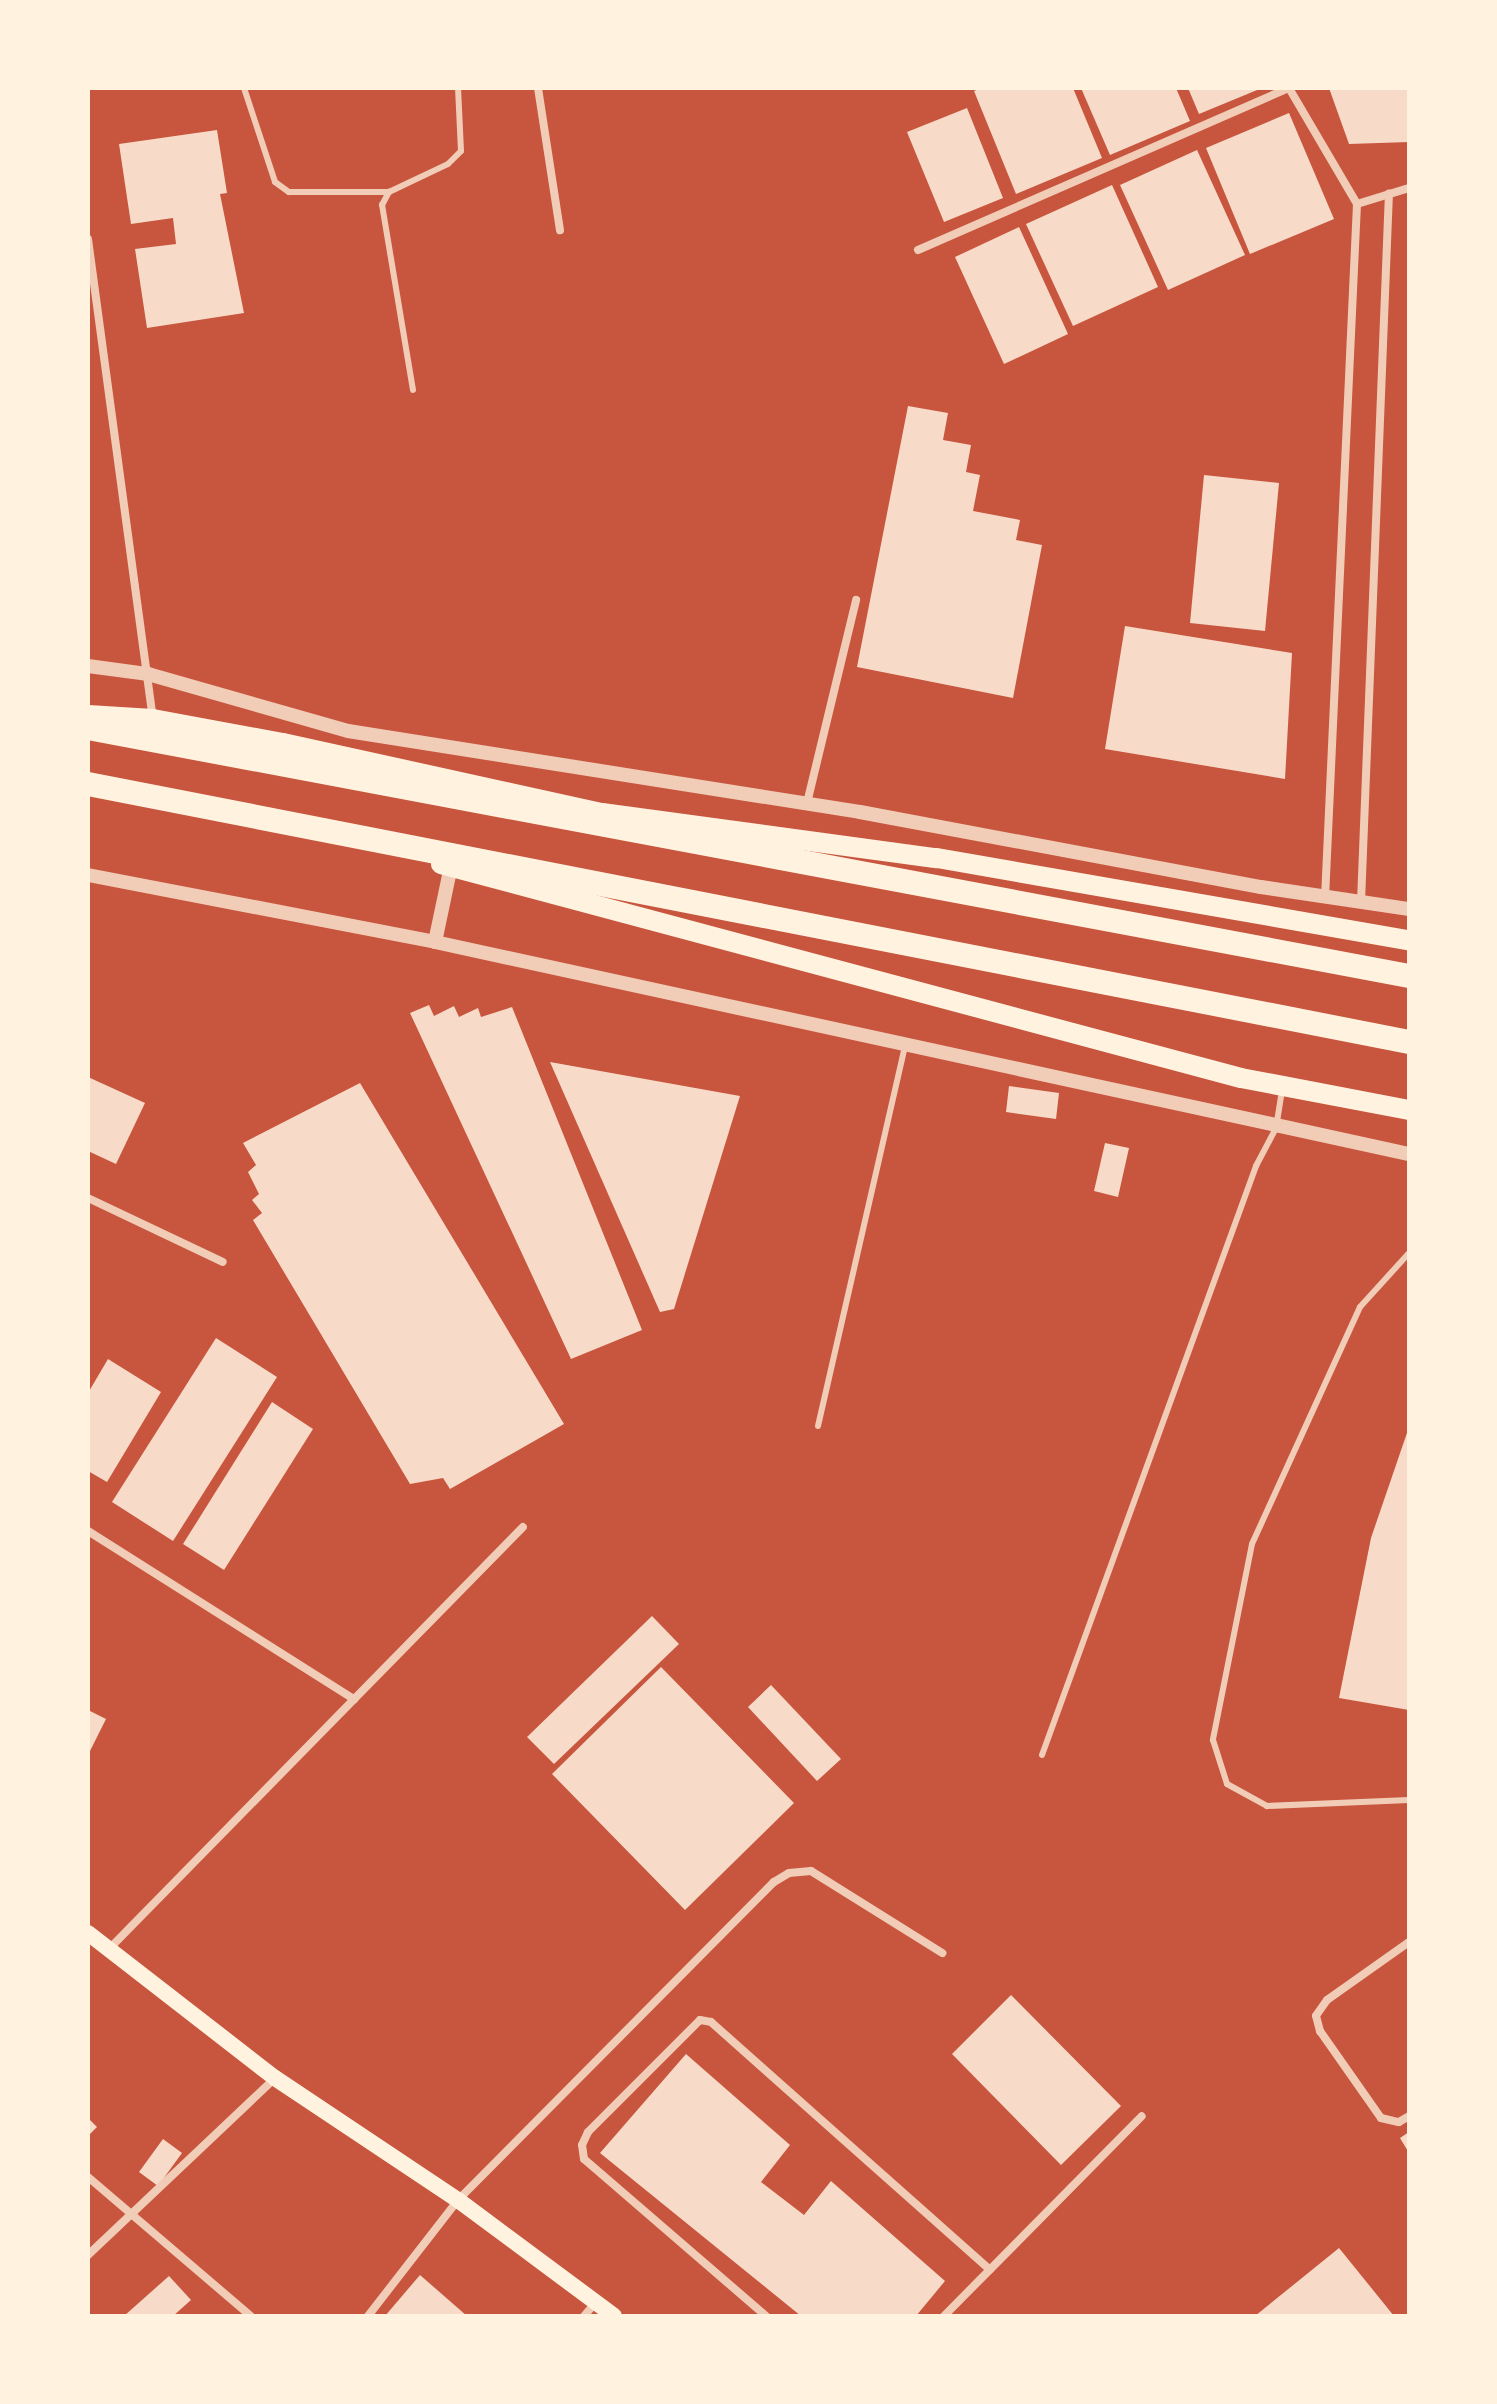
<!DOCTYPE html>
<html>
<head>
<meta charset="utf-8">
<style>
  body { margin:0 }
  #map { position:relative; width:1497px; height:2404px; overflow:hidden; background:#c8553d; font-family:Lato,sans-serif }
  div>[style] { position:absolute }
  [style*='--x'] { left:calc(var(--x)*1px); top:calc(var(--y)*1px); width:calc(var(--w)*1px); rotate:calc(var(--a)*1deg) }
  .building>* { inset:0; background:#f7dbc8 }
  .service>* { height:6px; margin:-3px; padding:0 3px; transform-origin:3px; border-radius:3px; background:#f1ccb7 }
  .minor>* { height:8px; margin:-4px; padding:0 4px; transform-origin:4px; border-radius:4px; background:#f1ccb7 }
  .tertiary>* { height:14px; margin:-7px; padding:0 7px; transform-origin:7px; border-radius:7px; background:#f1ccb7 }
  .secondary>* { height:16px; margin:-8px; padding:0 8px; transform-origin:8px; border-radius:8px; background:#fff3e0 }
  .primary>* { height:20px; margin:-10px; padding:0 10px; transform-origin:10px; border-radius:10px; background:#fff3e0 }
  .motorway>* { height:24px; margin:-12px; padding:0 12px; transform-origin:12px; border-radius:12px; background:#fff3e0 }
  span { translate:-50% -50%; white-space:nowrap; text-align:center; line-height:1.15; -webkit-text-stroke:6px #fff3e0; paint-order:stroke }
  .frame { position:absolute; inset:0; border:90px solid #fff3e0; pointer-events:none }
</style>
</head>
<body>
<div id="map">
  <div class="building">
    <i style="clip-path:polygon(982px 88px,1073px 88px,1102px 158px,1016px 194px,974px 91px)"></i>
    <i style="clip-path:polygon(1081px 88px,1176px 88px,1190px 121px,1110px 155px)"></i>
    <i style="clip-path:polygon(1188px 88px,1262px 88px,1199px 114px)"></i>
    <i style="clip-path:polygon(1329px 88px,1409px 88px,1409px 142px,1349px 144px)"></i>
    <i style="clip-path:polygon(967px 108px,1003px 198px,944px 222px,907px 132px)"></i>
    <i style="clip-path:polygon(1289px 113px,1334px 219px,1250px 254px,1206px 148px)"></i>
    <i style="clip-path:polygon(217px 130px,227px 193px,220px 194px,244px 313px,147px 328px,135px 249px,176px 244px,173px 218px,131px 224px,119px 144px)"></i>
    <i style="clip-path:polygon(1197px 150px,1245px 255px,1168px 290px,1120px 185px)"></i>
    <i style="clip-path:polygon(1112px 185px,1158px 287px,1073px 326px,1026px 224px)"></i>
    <i style="clip-path:polygon(1019px 227px,1068px 334px,1004px 364px,955px 257px)"></i>
    <i style="clip-path:polygon(908px 406px,948px 413px,943px 440px,971px 445px,966px 472px,980px 475px,973px 511px,1020px 520px,1016px 540px,1042px 545px,1013px 698px,857px 667px)"></i>
    <i style="clip-path:polygon(1204px 475px,1279px 483px,1265px 631px,1190px 623px)"></i>
    <i style="clip-path:polygon(1125px 626px,1292px 653px,1285px 779px,1105px 749px)"></i>
    <i style="clip-path:polygon(429px 1005px,434px 1016px,454px 1006px,459px 1017px,478px 1008px,481px 1017px,512px 1007px,642px 1330px,571px 1359px,410px 1013px)"></i>
    <i style="clip-path:polygon(550px 1062px,740px 1096px,674px 1309px,660px 1312px)"></i>
    <i style="clip-path:polygon(88px 1077px,145px 1103px,116px 1164px,88px 1151px)"></i>
    <i style="clip-path:polygon(360px 1083px,564px 1424px,450px 1489px,443px 1478px,410px 1484px,253px 1220px,262px 1213px,252px 1200px,259px 1194px,248px 1172px,256px 1165px,243px 1143px)"></i>
    <i style="clip-path:polygon(1009px 1086px,1059px 1093px,1056px 1119px,1006px 1112px)"></i>
    <i style="clip-path:polygon(1105px 1143px,1129px 1148px,1118px 1197px,1094px 1191px)"></i>
    <i style="clip-path:polygon(216px 1338px,277px 1377px,173px 1541px,112px 1502px)"></i>
    <i style="clip-path:polygon(108px 1359px,161px 1392px,107px 1482px,88px 1471px,88px 1393px)"></i>
    <i style="clip-path:polygon(272px 1402px,313px 1429px,224px 1570px,183px 1544px)"></i>
    <i style="clip-path:polygon(1409px 1427px,1409px 1710px,1339px 1698px,1371px 1538px)"></i>
    <i style="clip-path:polygon(652px 1616px,679px 1644px,554px 1764px,527px 1737px)"></i>
    <i style="clip-path:polygon(661px 1667px,794px 1803px,685px 1910px,552px 1774px)"></i>
    <i style="clip-path:polygon(771px 1685px,841px 1759px,817px 1781px,748px 1707px)"></i>
    <i style="clip-path:polygon(88px 1710px,106px 1719px,88px 1755px)"></i>
    <i style="clip-path:polygon(1011px 1995px,1121px 2106px,1061px 2165px,952px 2054px)"></i>
    <i style="clip-path:polygon(686px 2054px,790px 2145px,761px 2182px,804px 2215px,831px 2181px,945px 2281px,916px 2316px,801px 2316px,600px 2153px)"></i>
    <i style="clip-path:polygon(88px 2118px,97px 2127px,88px 2136px)"></i>
    <i style="clip-path:polygon(1409px 2132px,1409px 2153px,1400px 2138px)"></i>
    <i style="clip-path:polygon(163px 2139px,182px 2153px,158px 2186px,139px 2172px)"></i>
    <i style="clip-path:polygon(1339px 2248px,1394px 2316px,1255px 2316px)"></i>
    <i style="clip-path:polygon(420px 2275px,467px 2316px,385px 2316px)"></i>
    <i style="clip-path:polygon(169px 2276px,191px 2300px,173px 2316px,124px 2316px)"></i>
  </div>
  <div class="service">
    <i style="--x:244;--y:88;--w:99;--a:71.7"></i>
    <i style="--x:275;--y:182;--w:17;--a:36"></i>
    <i style="--x:289;--y:192;--w:100;--a:0"></i>
    <i style="--x:413;--y:390;--w:188;--a:-99.5"></i>
    <i style="--x:382;--y:205;--w:15;--a:-62"></i>
    <i style="--x:389;--y:192;--w:65;--a:-25.4"></i>
    <i style="--x:448;--y:164;--w:18;--a:-45"></i>
    <i style="--x:461;--y:151;--w:63;--a:-92.7"></i>
    <i style="--x:1409;--y:1253;--w:73;--a:132.2"></i>
    <i style="--x:1360;--y:1307;--w:260;--a:114.5"></i>
    <i style="--x:1252;--y:1544;--w:200;--a:101.3"></i>
    <i style="--x:1213;--y:1740;--w:46;--a:72.3"></i>
    <i style="--x:1227;--y:1784;--w:46;--a:28.8"></i>
    <i style="--x:1267;--y:1806;--w:142;--a:-2.4"></i>
    <i style="--x:818;--y:1426;--w:390;--a:-77.1"></i>
    <i style="--x:1042;--y:1755;--w:627;--a:-70.03"></i>
    <i style="--x:1256;--y:1166;--w:43;--a:-62.2"></i>
    <i style="--x:1276;--y:1128;--w:38;--a:-81"></i>
  </div>
  <div class="minor">
    <i style="--x:538;--y:88;--w:144;--a:81.2"></i>
    <i style="--x:1289;--y:88;--w:134;--a:59.6"></i>
    <i style="--x:1357;--y:204;--w:694;--a:92.64"></i>
    <i style="--x:1357;--y:204;--w:54;--a:-17.1"></i>
    <i style="--x:88;--y:239;--w:483;--a:82.3"></i>
    <i style="--x:918;--y:250;--w:405;--a:-23.6"></i>
    <i style="--x:807;--y:803;--w:209;--a:-76.4"></i>
    <i style="--x:1361;--y:902;--w:709;--a:-87.74"></i>
    <i style="--x:88;--y:1198;--w:149;--a:25.4"></i>
    <i style="--x:88;--y:1531;--w:315;--a:32.3"></i>
    <i style="--x:1409;--y:1942;--w:100;--a:144.7"></i>
    <i style="--x:1327;--y:2000;--w:19;--a:125"></i>
    <i style="--x:1316;--y:2016;--w:16;--a:75"></i>
    <i style="--x:1320;--y:2031;--w:106;--a:55"></i>
    <i style="--x:1381;--y:2118;--w:18;--a:13"></i>
    <i style="--x:1399;--y:2122;--w:12;--a:-31"></i>
    <i style="--x:109;--y:1949;--w:591;--a:-45.55"></i>
    <i style="--x:88;--y:2177;--w:214;--a:40.5"></i>
    <i style="--x:88;--y:2255;--w:257;--a:-43.4"></i>
    <i style="--x:368;--y:2316;--w:147;--a:-52.2"></i>
    <i style="--x:458;--y:2200;--w:448;--a:-45.2"></i>
    <i style="--x:774;--y:1882;--w:17;--a:-31"></i>
    <i style="--x:789;--y:1873;--w:22;--a:-5"></i>
    <i style="--x:811;--y:1871;--w:155;--a:32"></i>
    <i style="--x:584;--y:2316;--w:18;--a:-49"></i>
    <i style="--x:766;--y:2316;--w:240;--a:-139.2"></i>
    <i style="--x:584;--y:2159;--w:14;--a:-98"></i>
    <i style="--x:582;--y:2145;--w:14;--a:-65"></i>
    <i style="--x:588;--y:2132;--w:158;--a:-45"></i>
    <i style="--x:700;--y:2020;--w:11;--a:10"></i>
    <i style="--x:711;--y:2022;--w:373;--a:41.6"></i>
    <i style="--x:944;--y:2316;--w:281;--a:-45.3"></i>
  </div>
  <div class="tertiary">
    <i style="--x:88;--y:666;--w:61;--a:7.6"></i>
    <i style="--x:148;--y:674;--w:208;--a:15.9"></i>
    <i style="--x:348;--y:731;--w:518;--a:8.99"></i>
    <i style="--x:860;--y:812;--w:408;--a:10.6"></i>
    <i style="--x:1261;--y:887;--w:150;--a:8.5"></i>
    <i style="--x:88;--y:875;--w:353;--a:10.9"></i>
    <i style="--x:435;--y:942;--w:997;--a:12.28"></i>
    <i style="--x:435;--y:942;--w:78;--a:-78.1"></i>
  </div>
  <div class="secondary">
    <i style="--x:88;--y:1933;--w:237;--a:37.8"></i>
    <i style="--x:275;--y:2078;--w:220;--a:33.7"></i>
    <i style="--x:458;--y:2200;--w:194;--a:36.6"></i>
  </div>
  <div class="primary">
    <i style="--x:88;--y:715;--w:65;--a:3.5"></i>
    <i style="--x:153;--y:719;--w:132;--a:10.5"></i>
    <i style="--x:283;--y:743;--w:327;--a:12.4"></i>
    <i style="--x:602;--y:813;--w:338;--a:7.7"></i>
    <i style="--x:937;--y:858;--w:479;--a:9.9"></i>
    <i style="--x:441;--y:864;--w:828;--a:14.98"></i>
    <i style="--x:1241;--y:1078;--w:171;--a:10.8"></i>
  </div>
  <div class="motorway">
    <i style="--x:88;--y:728;--w:1344;--a:10.63"></i>
    <i style="--x:88;--y:784;--w:1346;--a:11.05"></i>
  </div>
  <div class="frame"></div>
</div>
</body>
</html>
